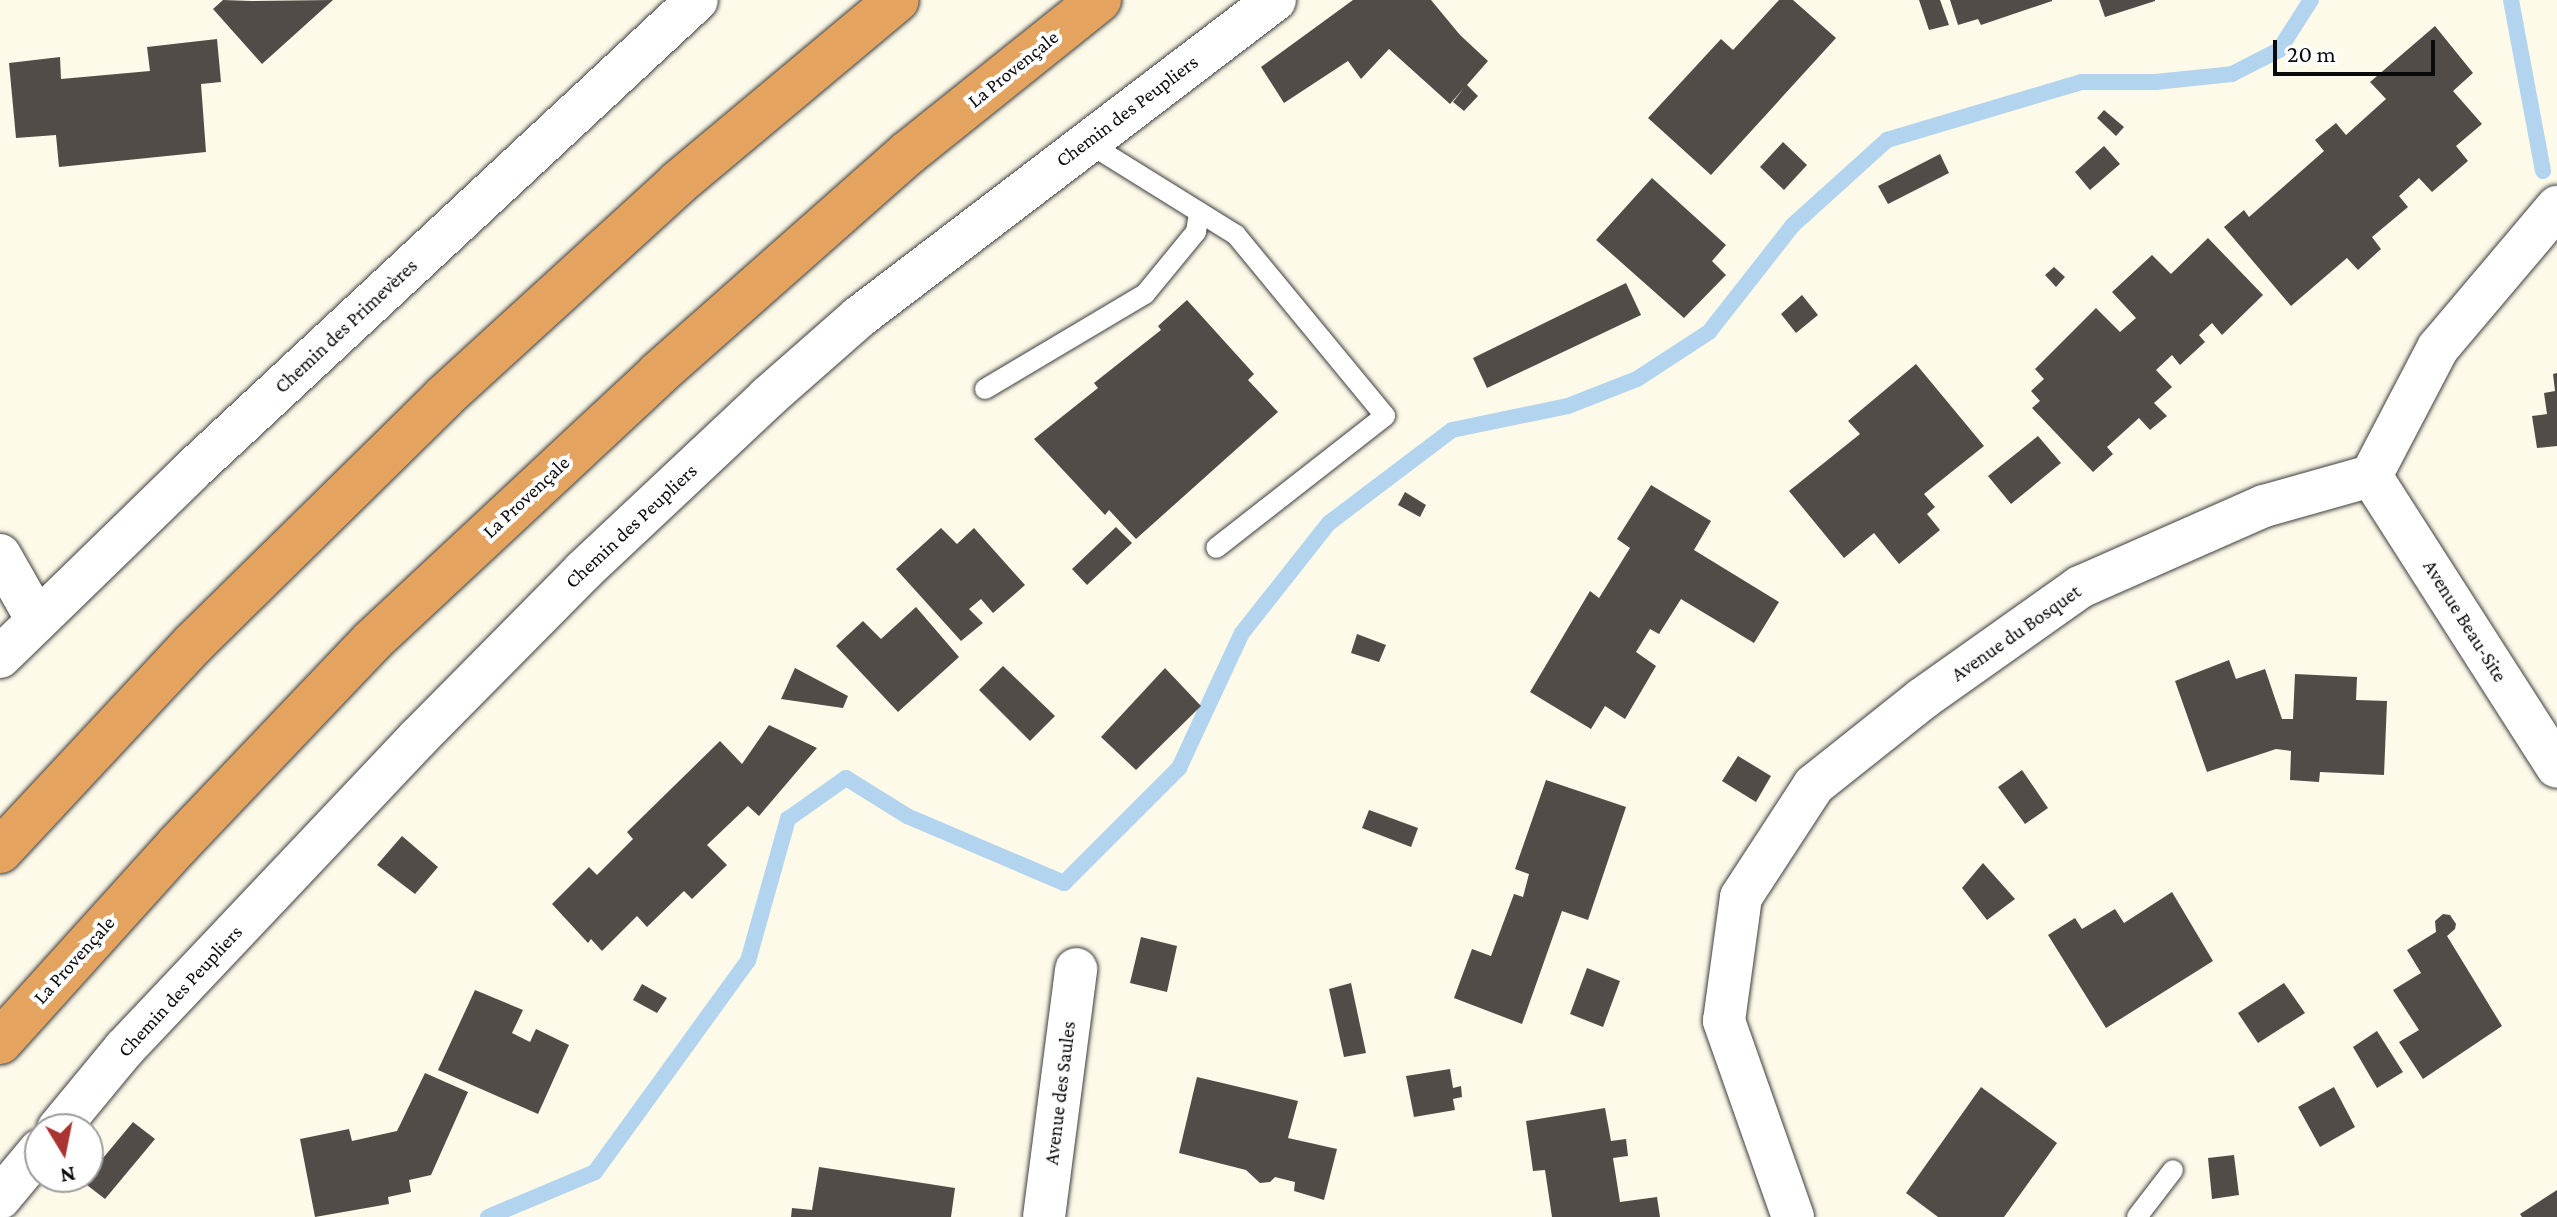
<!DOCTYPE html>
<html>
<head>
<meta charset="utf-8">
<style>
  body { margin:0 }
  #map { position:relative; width:2557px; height:1217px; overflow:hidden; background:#fdfae9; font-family:"Crimson Pro",serif }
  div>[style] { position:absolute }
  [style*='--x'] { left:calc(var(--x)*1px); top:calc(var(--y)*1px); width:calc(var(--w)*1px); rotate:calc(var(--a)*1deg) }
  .stream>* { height:16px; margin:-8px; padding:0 8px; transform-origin:8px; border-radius:8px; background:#b3d4ee }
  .building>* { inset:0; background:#514c47 }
  .roads { filter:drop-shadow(0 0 2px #3d3d3d) drop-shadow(0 0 2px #3d3d3d) }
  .lane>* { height:20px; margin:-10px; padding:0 10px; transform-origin:10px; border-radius:10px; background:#fff }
  .street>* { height:42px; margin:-21px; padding:0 21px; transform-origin:21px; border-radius:21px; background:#fff }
  .highway>* { height:44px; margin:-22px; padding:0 22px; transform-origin:22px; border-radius:22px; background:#e4a45f }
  span { translate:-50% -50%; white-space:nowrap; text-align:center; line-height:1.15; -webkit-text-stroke:8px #fff; paint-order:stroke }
  .street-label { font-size:20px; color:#0a0a0a }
  .north { position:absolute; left:24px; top:1113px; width:80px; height:80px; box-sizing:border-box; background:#fff; border:2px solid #9d9d9d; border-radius:50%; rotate:170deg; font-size:22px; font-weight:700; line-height:32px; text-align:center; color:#0a0a0a }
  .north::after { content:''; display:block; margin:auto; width:28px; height:36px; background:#a93432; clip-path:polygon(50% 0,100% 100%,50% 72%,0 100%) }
  .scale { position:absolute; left:2273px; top:40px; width:162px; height:36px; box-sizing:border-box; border:4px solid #0a0a0a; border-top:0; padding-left:10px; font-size:24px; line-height:28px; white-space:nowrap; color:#0a0a0a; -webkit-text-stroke:6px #fff; paint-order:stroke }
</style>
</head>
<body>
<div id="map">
  <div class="stream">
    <i style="--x:2511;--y:0;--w:174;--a:79.4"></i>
    <i style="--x:488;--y:1217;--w:116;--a:-22.8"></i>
    <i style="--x:595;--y:1172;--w:261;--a:-54.1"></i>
    <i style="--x:748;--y:961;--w:148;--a:-74.3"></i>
    <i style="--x:788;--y:819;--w:71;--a:-35.3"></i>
    <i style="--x:846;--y:778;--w:72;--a:31.9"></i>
    <i style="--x:907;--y:816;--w:171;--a:23.1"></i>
    <i style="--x:1064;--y:883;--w:163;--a:-45"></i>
    <i style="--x:1179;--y:768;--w:149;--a:-65"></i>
    <i style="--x:1242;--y:633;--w:140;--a:-51.7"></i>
    <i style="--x:1329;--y:523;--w:154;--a:-37.1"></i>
    <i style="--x:1452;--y:430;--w:118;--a:-11.7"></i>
    <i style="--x:1568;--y:406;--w:74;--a:-21.4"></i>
    <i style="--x:1637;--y:379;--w:86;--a:-33.1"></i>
    <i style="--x:1709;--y:332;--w:136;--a:-51.9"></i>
    <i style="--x:1793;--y:225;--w:127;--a:-42.1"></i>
    <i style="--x:1887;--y:140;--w:203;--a:-16.6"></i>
    <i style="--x:2082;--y:82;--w:73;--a:0"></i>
    <i style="--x:2155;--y:82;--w:77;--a:-5.9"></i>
    <i style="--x:2232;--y:74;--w:53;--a:-27.1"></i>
    <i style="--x:2279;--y:50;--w:59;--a:-57.4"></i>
  </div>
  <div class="building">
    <i style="clip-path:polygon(223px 0,251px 1px,333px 0,262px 64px,213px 9px)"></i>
    <i style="clip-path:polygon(1353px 0,1431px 0,1460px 35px,1488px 61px,1467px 85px,1478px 96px,1464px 111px,1453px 102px,1464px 88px,1450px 104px,1389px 49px,1361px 79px,1348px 61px,1284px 103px,1261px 67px)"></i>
    <i style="clip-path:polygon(1779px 0,1793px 0,1836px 38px,1711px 175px,1648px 118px,1721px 39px,1733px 50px)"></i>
    <i style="clip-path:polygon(1919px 0,1940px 0,1949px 25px,1929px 30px)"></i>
    <i style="clip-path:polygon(1950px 0,2052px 0,2052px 1px,1981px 25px,1978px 19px,1958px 25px)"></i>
    <i style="clip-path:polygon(2099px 0,2155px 0,2155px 1px,2105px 17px)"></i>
    <i style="clip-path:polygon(2435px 26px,2473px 73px,2453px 91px,2482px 124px,2456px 146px,2468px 161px,2432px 192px,2419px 178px,2399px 196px,2408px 207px,2372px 237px,2381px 249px,2358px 270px,2347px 258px,2291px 306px,2224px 227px,2244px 210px,2249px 217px,2324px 151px,2315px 140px,2336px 123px,2346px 135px,2386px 99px,2370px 82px)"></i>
    <i style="clip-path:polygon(217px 39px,221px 82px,201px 84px,206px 152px,59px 167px,56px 135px,16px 138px,9px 63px,60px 57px,61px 79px,150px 71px,147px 47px)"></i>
    <i style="clip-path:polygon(2104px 110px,2124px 127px,2116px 136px,2097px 118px)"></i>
    <i style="clip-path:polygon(1783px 142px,1807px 165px,1784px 190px,1760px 167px)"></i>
    <i style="clip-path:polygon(2104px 146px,2120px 164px,2090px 190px,2075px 172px)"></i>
    <i style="clip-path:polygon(1940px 154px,1949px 173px,1888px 204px,1878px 186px)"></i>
    <i style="clip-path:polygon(1652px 178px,1726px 245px,1712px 261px,1726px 275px,1684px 318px,1596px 240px)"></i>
    <i style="clip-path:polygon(2208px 238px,2263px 295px,2222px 335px,2212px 323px,2199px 335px,2205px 342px,2180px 365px,2172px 355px,2156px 370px,2172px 387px,2154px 403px,2167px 416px,2150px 430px,2139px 418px,2107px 447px,2113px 454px,2093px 472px,2032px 408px,2040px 401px,2031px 391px,2044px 379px,2035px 369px,2096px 308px,2120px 332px,2136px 318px,2112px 292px,2152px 255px,2171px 274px)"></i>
    <i style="clip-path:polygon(2054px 267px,2065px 277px,2056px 287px,2045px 275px)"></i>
    <i style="clip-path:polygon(1626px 283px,1641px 315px,1487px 388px,1473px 358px)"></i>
    <i style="clip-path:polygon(1802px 295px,1818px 315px,1796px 333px,1781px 314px)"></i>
    <i style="clip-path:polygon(1187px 300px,1254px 374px,1248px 380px,1278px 412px,1136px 539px,1109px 510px,1105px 515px,1034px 439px,1098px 388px,1094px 383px,1161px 330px,1158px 326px)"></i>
    <i style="clip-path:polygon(1916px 364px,1984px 446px,1924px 494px,1935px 507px,1927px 514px,1940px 530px,1899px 564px,1874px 533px,1844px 558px,1789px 491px,1860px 434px,1848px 421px)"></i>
    <i style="clip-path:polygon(2557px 373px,2557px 446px,2537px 448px,2532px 416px,2547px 414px,2544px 393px,2555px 391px,2553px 374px)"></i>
    <i style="clip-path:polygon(2038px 436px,2061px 463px,2011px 504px,1988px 476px)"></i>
    <i style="clip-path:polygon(1651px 485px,1711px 521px,1694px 550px,1779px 602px,1754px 643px,1681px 599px,1659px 634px,1650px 629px,1636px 652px,1656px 666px,1625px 719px,1605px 706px,1591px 729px,1530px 692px,1590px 591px,1599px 598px,1630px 548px,1617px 539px)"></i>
    <i style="clip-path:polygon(1405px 492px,1426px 505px,1420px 517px,1398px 505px)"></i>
    <i style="clip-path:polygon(1116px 527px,1132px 543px,1087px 585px,1072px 569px)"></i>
    <i style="clip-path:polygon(941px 528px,957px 544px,974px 528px,1025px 585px,993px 613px,981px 599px,969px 609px,983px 623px,961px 641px,896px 569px)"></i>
    <i style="clip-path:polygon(916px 607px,959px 657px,898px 712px,836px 646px,863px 621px,881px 639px)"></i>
    <i style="clip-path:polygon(1357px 634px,1386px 645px,1379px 662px,1351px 653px)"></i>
    <i style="clip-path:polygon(2229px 660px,2236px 679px,2265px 669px,2282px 719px,2293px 719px,2295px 674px,2357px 677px,2356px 700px,2387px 701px,2384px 775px,2320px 772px,2319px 782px,2290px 780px,2291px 751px,2276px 749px,2207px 772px,2175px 681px)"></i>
    <i style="clip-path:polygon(1003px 666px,1055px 716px,1030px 741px,979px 690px)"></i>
    <i style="clip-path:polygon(795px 668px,848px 696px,843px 708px,781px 699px)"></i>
    <i style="clip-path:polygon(1165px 668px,1201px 706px,1136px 770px,1101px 737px)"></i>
    <i style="clip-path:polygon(769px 725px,817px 748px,759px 816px,748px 806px,707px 845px,727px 865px,692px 899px,684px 891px,647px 927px,637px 916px,602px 951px,591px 939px,588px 943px,552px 904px,589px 867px,597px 875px,633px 839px,627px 832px,720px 741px,742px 764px)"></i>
    <i style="clip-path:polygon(1738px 756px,1771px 776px,1756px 802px,1722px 781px)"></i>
    <i style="clip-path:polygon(2022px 770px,2048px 808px,2025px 824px,1998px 787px)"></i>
    <i style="clip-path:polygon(1546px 780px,1626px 807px,1588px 920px,1562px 911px,1522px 1024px,1454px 998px,1472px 949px,1491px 956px,1514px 894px,1523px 897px,1529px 874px,1515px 869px)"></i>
    <i style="clip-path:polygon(1369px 810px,1418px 828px,1411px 847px,1362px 828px)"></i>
    <i style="clip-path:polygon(402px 836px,438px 867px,415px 894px,377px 865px)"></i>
    <i style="clip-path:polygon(1983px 863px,2015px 899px,1987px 920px,1962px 888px)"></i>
    <i style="clip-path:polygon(2172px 892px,2213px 961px,2106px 1028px,2048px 935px,2075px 918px,2082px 929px,2115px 909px,2124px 923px)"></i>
    <i style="clip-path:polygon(2443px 914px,2450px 915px,2456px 924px,2455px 929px,2447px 936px,2502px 1026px,2423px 1079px,2399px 1042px,2419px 1030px,2393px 990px,2421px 973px,2407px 950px,2436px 932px,2435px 921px)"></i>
    <i style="clip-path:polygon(1141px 937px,1177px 946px,1167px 992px,1130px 983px)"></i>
    <i style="clip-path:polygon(1587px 968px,1620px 981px,1603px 1027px,1570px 1014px)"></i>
    <i style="clip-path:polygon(1351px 983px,1366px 1053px,1344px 1057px,1329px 989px)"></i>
    <i style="clip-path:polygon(2284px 983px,2305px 1013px,2258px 1043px,2238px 1013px)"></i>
    <i style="clip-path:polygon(642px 984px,667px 998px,657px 1013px,633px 1000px)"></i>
    <i style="clip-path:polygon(475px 990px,523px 1010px,512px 1033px,530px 1042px,536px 1029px,569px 1045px,538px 1114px,438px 1070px)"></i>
    <i style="clip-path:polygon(2377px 1031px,2403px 1072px,2377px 1088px,2353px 1047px)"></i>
    <i style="clip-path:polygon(1450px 1069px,1453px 1088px,1461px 1086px,1462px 1097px,1453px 1099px,1455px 1110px,1414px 1117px,1406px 1076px)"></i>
    <i style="clip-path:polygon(425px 1073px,468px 1092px,431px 1175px,409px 1180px,411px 1192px,388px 1197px,389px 1204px,315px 1217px,300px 1139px,349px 1129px,352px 1141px,397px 1131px)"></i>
    <i style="clip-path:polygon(1197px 1077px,1298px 1101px,1288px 1138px,1337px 1149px,1324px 1200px,1294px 1191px,1295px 1182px,1275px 1177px,1270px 1182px,1260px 1183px,1246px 1170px,1179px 1153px)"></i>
    <i style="clip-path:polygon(1981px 1087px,2057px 1143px,2004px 1217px,1938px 1217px,1906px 1193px)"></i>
    <i style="clip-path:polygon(2334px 1087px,2355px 1127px,2320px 1147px,2298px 1107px)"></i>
    <i style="clip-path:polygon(1605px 1108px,1611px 1141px,1626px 1139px,1628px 1156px,1613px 1158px,1620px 1202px,1657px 1197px,1660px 1217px,1552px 1217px,1545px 1170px,1533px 1171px,1526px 1121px)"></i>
    <i style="clip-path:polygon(133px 1122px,155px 1139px,105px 1199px,83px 1182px)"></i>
    <i style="clip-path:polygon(2234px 1155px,2239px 1195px,2212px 1199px,2208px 1158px)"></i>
    <i style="clip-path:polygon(819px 1167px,955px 1188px,951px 1217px,791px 1217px,792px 1208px,812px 1210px)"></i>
    <i style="clip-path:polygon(2557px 1190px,2557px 1217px,2522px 1217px,2520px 1214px)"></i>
  </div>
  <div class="roads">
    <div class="lane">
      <i style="--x:1085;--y:141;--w:178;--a:31.9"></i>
      <i style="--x:1236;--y:235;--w:234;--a:50.5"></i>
      <i style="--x:1385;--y:416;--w:214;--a:142"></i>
      <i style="--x:985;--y:389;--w:186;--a:-30.7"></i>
      <i style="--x:1145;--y:294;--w:80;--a:-50.6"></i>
      <i style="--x:1196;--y:232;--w:20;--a:-81"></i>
      <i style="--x:2137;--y:1217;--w:59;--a:-52.5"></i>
    </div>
    <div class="street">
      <i style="--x:2371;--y:476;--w:345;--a:57.4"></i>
      <i style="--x:0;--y:555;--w:75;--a:60.4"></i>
      <i style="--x:0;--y:657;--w:267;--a:-44.2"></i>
      <i style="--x:191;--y:471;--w:691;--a:-42.95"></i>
      <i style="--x:58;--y:1129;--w:104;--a:-50.5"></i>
      <i style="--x:124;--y:1049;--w:428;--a:-46.6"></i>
      <i style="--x:418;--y:738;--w:235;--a:-45.3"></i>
      <i style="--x:583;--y:571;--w:254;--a:-43.2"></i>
      <i style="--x:768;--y:397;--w:121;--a:-41.3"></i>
      <i style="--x:859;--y:317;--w:523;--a:-37.31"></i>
      <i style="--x:0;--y:1198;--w:62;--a:-50.2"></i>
      <i style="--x:1044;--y:1217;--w:250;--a:-82.6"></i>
      <i style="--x:1793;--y:1217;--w:208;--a:-109.4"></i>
      <i style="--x:1724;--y:1021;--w:125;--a:-82.2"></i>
      <i style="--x:1741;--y:897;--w:134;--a:-56.9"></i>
      <i style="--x:1814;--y:785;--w:138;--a:-38.5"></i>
      <i style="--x:1922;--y:699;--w:194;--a:-35.3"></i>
      <i style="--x:2080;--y:587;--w:201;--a:-23.8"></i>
      <i style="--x:2264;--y:506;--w:111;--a:-15.7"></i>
      <i style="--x:2371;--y:476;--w:144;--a:-62.4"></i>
      <i style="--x:2438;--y:348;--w:185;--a:-49.8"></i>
    </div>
    <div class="highway">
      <i style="--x:0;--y:851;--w:283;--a:-47"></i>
      <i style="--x:193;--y:644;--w:352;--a:-44.5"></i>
      <i style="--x:444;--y:397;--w:317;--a:-42.4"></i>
      <i style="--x:678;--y:183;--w:285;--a:-39.9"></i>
      <i style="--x:0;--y:1042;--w:264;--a:-47.9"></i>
      <i style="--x:177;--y:846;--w:282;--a:-46.4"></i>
      <i style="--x:371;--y:642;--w:393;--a:-43"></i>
      <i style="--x:658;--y:374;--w:334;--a:-41.5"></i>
      <i style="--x:908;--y:153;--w:245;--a:-38.7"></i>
    </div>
  </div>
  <div class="street-label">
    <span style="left:1013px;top:69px;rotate:-39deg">La Provençale</span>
    <span style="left:1127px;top:111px;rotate:-37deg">Chemin des Peupliers</span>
    <span style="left:346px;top:326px;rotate:-43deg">Chemin des Primevères</span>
    <span style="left:526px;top:497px;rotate:-43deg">La Provençale</span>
    <span style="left:631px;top:526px;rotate:-43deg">Chemin des Peupliers</span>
    <span style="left:2465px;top:621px;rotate:58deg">Avenue Beau-Site</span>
    <span style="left:2016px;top:633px;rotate:-35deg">Avenue du Bosquet</span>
    <span style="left:74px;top:960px;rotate:-48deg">La Provençale</span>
    <span style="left:180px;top:991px;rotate:-47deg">Chemin des Peupliers</span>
    <span style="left:1060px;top:1093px;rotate:-83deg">Avenue des Saules</span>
  </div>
  <div class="north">N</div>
  <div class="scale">20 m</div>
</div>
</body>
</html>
